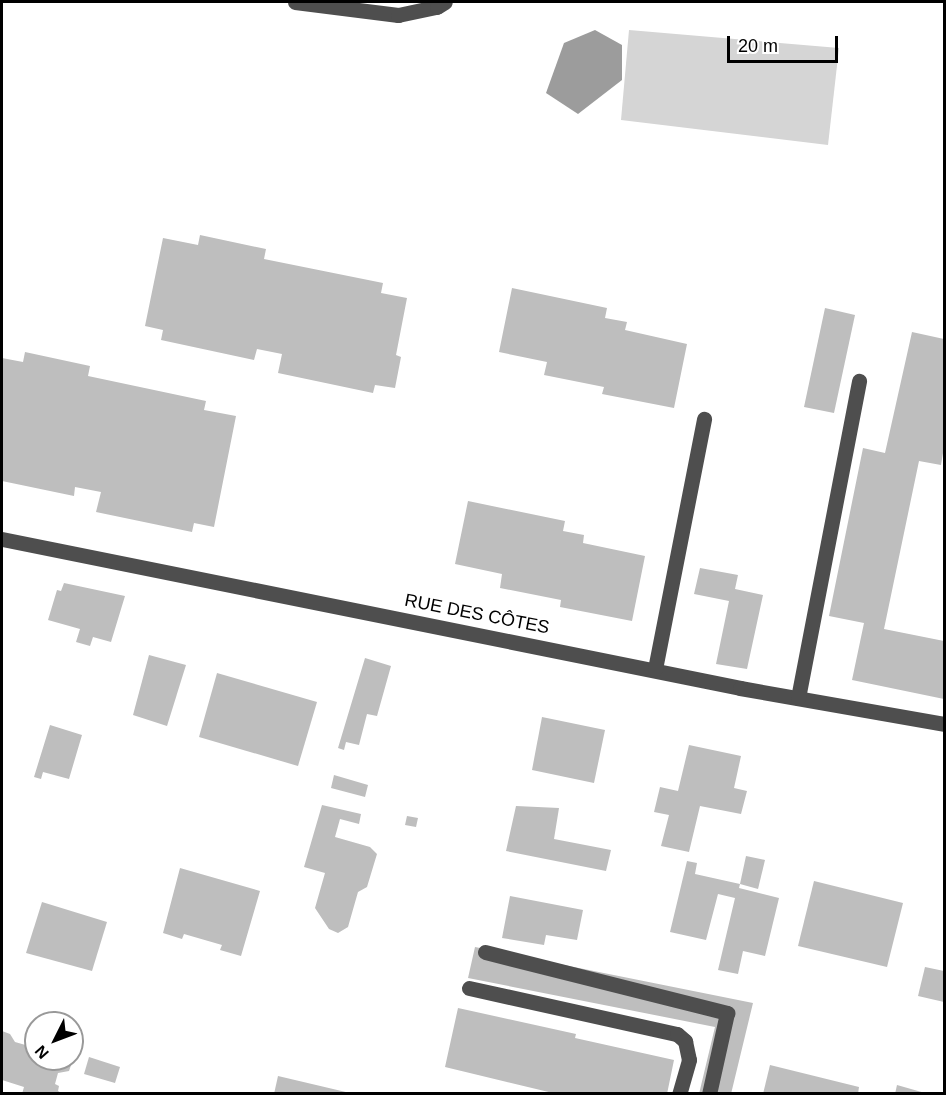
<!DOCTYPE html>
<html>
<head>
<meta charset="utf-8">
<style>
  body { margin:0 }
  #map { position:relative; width:946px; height:1095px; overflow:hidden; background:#fff; font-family:Helvetica,sans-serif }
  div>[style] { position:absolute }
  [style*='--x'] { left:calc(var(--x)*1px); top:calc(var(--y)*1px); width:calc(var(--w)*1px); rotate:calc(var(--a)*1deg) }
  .green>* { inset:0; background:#d5d5d5 }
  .water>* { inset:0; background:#9c9c9c }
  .building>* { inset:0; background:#bebebe }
  .minor>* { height:15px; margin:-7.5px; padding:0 7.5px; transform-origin:7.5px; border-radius:7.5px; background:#4e4e4e }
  span { translate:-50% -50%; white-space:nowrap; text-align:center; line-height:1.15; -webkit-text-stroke:5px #fff; paint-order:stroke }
  .street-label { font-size:18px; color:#000 }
  .frame { position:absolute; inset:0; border:3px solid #000; pointer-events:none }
  .north { position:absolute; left:24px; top:1011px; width:60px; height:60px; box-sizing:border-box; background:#fff; border:2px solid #999; border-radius:50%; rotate:228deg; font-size:16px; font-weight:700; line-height:24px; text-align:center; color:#000 }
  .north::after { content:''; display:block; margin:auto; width:21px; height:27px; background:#000; clip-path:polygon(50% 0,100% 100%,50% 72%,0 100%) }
  .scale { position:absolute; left:727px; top:36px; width:111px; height:27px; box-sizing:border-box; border:3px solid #000; border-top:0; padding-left:8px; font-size:18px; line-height:21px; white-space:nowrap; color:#000; -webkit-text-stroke:4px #fff; paint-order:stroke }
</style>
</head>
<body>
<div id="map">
  <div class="green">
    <i style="clip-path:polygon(629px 30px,839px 48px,828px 145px,621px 120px)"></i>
  </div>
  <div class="water">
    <i style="clip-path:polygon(595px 30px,622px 45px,622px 80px,578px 114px,546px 93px,564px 43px)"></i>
  </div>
  <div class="building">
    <i style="clip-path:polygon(200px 235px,266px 249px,264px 259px,383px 283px,381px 293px,407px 298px,396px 355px,401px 357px,395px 388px,375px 385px,373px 393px,278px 373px,282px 354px,257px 349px,254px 360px,161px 340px,163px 330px,145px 326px,163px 238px,198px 245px)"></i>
    <i style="clip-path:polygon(512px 288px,607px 308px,605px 318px,627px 322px,625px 330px,687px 344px,674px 408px,602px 394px,604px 387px,544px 375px,547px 362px,499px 352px)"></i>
    <i style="clip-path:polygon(825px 308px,855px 315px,834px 413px,804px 407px)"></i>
    <i style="clip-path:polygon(912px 332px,944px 339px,944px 447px,941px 465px,919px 461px,884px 629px,944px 641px,944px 699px,852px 680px,864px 623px,829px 616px,863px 448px,885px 453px)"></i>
    <i style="clip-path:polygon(25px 352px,90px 366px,88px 376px,206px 401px,204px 410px,236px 416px,214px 527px,194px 523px,192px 532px,96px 512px,101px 492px,75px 487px,74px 496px,2px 481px,2px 358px,23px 362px)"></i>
    <i style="clip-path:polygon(468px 501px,565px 521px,563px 531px,584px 535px,583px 543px,645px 556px,632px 621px,560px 607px,561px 600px,500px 588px,502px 574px,455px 564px)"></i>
    <i style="clip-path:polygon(700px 568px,738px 575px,735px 589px,763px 595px,747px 669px,716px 664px,729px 601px,694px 594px)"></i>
    <i style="clip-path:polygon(64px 583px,125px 596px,111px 642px,93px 637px,90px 646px,76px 642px,80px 629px,48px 620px,57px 590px,61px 591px)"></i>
    <i style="clip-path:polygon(149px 655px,186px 665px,167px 726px,133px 715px)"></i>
    <i style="clip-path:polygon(365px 658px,391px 666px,377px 716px,367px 714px,359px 745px,346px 742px,344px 750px,338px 748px)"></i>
    <i style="clip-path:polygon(217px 673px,317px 702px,298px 766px,199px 737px)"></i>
    <i style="clip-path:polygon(542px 717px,605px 730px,594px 783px,532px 770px)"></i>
    <i style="clip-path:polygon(50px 725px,82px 735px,69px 779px,43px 772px,41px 779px,34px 777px)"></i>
    <i style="clip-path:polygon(689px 745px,741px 756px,734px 788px,747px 791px,741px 814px,700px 806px,689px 852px,661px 846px,669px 815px,654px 812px,660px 787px,678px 791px)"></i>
    <i style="clip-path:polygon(334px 775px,368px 785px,365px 797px,331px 788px)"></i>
    <i style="clip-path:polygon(322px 805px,361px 814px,359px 824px,340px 819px,335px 837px,370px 847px,377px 854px,367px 887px,358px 892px,348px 927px,338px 933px,329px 929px,315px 908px,325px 873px,304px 867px)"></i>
    <i style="clip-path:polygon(516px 806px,559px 808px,554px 839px,611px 850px,606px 871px,506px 851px)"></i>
    <i style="clip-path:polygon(407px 816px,418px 818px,416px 827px,405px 825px)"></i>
    <i style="clip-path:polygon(746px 856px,765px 860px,758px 889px,740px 884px)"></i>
    <i style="clip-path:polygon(687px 861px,697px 863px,695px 874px,740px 884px,739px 888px,779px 898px,765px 956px,743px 951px,738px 974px,718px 970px,735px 898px,718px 894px,706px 940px,670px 932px)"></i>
    <i style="clip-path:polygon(180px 868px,260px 891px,241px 956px,220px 950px,222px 945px,184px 934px,182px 939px,163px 933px)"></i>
    <i style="clip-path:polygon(814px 881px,903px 903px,887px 967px,798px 946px)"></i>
    <i style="clip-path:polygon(510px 896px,583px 910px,577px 940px,546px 935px,544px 945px,502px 938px)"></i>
    <i style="clip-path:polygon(42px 902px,107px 922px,92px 971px,26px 953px)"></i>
    <i style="clip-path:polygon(475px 947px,753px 1003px,731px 1094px,699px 1094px,715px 1027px,468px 978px)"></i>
    <i style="clip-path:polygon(925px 967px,944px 971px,944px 1002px,918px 996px)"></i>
    <i style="clip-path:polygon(458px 1008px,576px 1034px,575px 1038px,674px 1060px,667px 1094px,557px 1094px,445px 1067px)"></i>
    <i style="clip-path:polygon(2px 1031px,10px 1034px,15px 1042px,36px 1048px,36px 1059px,72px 1059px,72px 1034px,81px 1037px,69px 1071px,58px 1073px,55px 1084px,59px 1086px,58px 1091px,63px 1094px,22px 1094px,24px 1087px,2px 1080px)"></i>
    <i style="clip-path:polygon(89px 1057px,120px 1067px,115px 1083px,84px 1074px)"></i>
    <i style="clip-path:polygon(770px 1065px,859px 1087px,858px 1094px,763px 1094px)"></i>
    <i style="clip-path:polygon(278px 1076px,350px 1093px,350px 1094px,274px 1094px)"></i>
    <i style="clip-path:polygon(897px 1085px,925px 1093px,925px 1094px,895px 1094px)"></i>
  </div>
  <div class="minor">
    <i style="--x:295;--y:2;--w:104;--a:7.2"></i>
    <i style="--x:398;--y:15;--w:40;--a:-12"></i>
    <i style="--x:437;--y:7;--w:9;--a:-32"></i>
    <i style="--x:2;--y:539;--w:753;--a:11.41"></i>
    <i style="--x:740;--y:688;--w:207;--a:10"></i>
    <i style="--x:655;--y:669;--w:255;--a:-78.9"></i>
    <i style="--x:798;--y:698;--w:323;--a:-79.1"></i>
    <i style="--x:485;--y:952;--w:250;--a:14.1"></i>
    <i style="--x:727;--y:1013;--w:83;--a:102.5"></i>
    <i style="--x:469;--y:988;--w:213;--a:12.5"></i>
    <i style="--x:677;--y:1034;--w:11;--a:41"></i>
    <i style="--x:685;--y:1041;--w:19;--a:78"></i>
    <i style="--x:689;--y:1060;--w:35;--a:106"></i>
  </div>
  <div class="street-label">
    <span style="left:477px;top:614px;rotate:11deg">RUE DES CÔTES</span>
  </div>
  <div class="frame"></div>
  <div class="north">N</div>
  <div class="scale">20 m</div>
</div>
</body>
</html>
